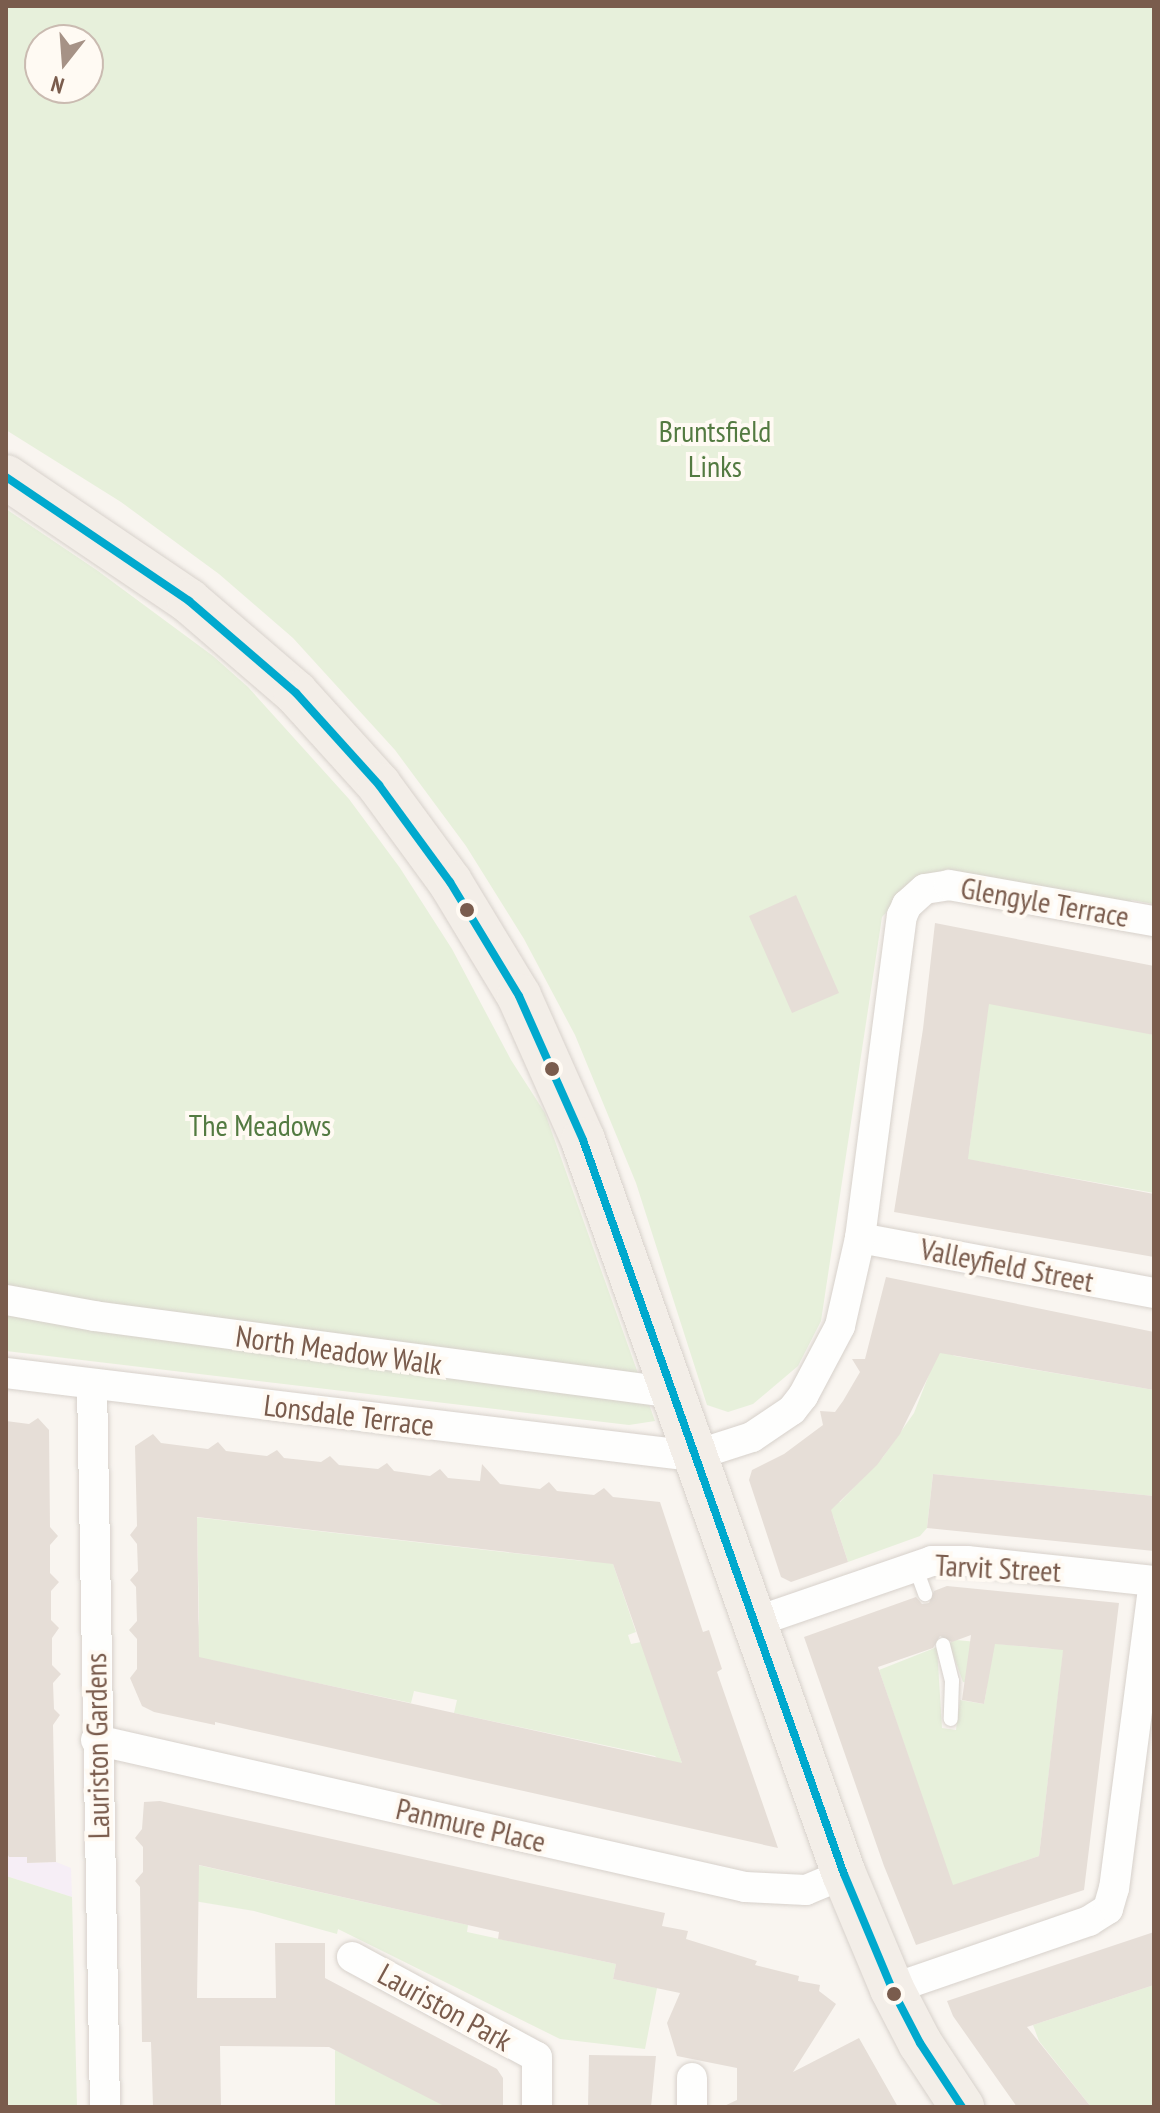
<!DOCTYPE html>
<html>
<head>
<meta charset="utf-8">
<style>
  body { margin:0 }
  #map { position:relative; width:1160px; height:2113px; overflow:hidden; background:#f9f5f0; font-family:"PT Sans Narrow",sans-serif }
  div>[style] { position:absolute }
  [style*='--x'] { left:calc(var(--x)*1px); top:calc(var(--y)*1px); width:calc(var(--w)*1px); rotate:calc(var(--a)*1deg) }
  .education>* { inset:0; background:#f6eef6 }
  .green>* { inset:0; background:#e7f0db }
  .building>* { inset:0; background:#e6ded7 }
  .roads { filter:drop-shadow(0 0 2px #d7d1cb) drop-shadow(0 0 2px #d7d1cb) }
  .lane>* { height:14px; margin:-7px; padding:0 7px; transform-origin:7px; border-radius:7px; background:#fefefd }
  .street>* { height:30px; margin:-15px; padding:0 15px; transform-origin:15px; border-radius:15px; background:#fefefd }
  .primary>* { height:44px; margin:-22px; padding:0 22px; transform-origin:22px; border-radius:22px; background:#f3eee8 }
  .bus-1>* { height:8px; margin:-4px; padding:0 4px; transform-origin:4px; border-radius:4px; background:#00a9ce }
  .dots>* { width:22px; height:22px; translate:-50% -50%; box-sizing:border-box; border:4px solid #fffaf3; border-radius:50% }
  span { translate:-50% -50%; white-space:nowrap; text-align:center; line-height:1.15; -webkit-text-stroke:8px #fffaf3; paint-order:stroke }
  .park-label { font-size:30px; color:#537a41 }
  .street-label { font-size:30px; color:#7a5c4d }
  .frame { position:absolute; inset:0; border:8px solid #7a5c4d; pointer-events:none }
  .north { position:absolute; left:24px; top:24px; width:80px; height:80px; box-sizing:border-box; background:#fffaf3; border:2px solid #cabbb1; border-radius:50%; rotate:197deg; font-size:22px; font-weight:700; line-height:32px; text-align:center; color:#7a5c4d }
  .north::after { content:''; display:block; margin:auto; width:28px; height:36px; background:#a69286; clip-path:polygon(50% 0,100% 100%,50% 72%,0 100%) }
</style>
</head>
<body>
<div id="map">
  <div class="education">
    <i style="clip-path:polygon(6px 1851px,27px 1857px,27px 1863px,56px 1862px,71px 1868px,72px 1897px,6px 1876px)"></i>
  </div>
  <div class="green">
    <i style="clip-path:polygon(evenodd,6px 6px,1154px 6px,1154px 904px,1131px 900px,1136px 910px,996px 886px,900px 898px,882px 917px,821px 1321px,798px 1366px,753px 1404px,728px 1412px,707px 1405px,636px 1183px,575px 1035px,524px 939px,466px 846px,395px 750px,293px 638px,219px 574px,121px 502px,6px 430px,6px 6px,40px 40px,88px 40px,88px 88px,40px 88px,40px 40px)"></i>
    <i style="clip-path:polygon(6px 509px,98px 571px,213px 656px,248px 687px,349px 799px,400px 868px,452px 949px,511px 1060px,545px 1113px,655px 1421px,629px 1425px,6px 1351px)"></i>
    <i style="clip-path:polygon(990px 990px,1154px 1035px,1154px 1193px,977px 1161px,970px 1165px,964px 1151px,969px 1151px)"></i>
    <i style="clip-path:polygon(939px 1349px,955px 1356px,1154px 1390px,1154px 1496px,933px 1474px,927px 1528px,920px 1536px,848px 1562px,833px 1516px,827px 1513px,825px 1495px,840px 1502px,883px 1457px,914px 1413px)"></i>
    <i style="clip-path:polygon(185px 1516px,583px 1561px,612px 1561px,636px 1632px,628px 1635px,631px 1644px,641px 1642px,683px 1766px,674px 1776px,655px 1756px,454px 1713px,457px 1700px,414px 1691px,411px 1703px,210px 1660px,194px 1663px,199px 1619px,197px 1525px)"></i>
    <i style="clip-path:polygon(956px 1640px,1051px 1649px,1064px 1645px,1039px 1856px,952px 1886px,879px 1670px,937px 1647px,942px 1728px,956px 1730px,960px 1700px,984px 1704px,987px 1687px,963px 1682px,949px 1643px)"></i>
    <i style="clip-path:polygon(198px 1865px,468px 1925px,467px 1932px,616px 1964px,613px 1979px,657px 1988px,645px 2049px,560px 2039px,338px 1929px,337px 1934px,254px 1911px,194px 1901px)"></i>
    <i style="clip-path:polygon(6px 1876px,72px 1897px,77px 2107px,6px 2107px)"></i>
    <i style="clip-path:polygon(1154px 1985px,1154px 2107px,1091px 2107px,1039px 2041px,1033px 2025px)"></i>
    <i style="clip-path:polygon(335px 2050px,445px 2096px,445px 2107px,335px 2107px)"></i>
  </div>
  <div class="building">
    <i style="clip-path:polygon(796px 895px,839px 993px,792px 1013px,749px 916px)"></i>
    <i style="clip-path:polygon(935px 923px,1154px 966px,1154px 1035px,989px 1004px,968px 1159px,1154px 1194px,1154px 1257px,894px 1212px,923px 1029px)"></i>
    <i style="clip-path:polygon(886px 1277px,1154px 1332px,1154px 1390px,940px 1353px,900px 1434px,877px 1465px,831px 1510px,848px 1562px,791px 1582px,781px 1577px,749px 1480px,752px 1470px,784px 1454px,823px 1425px,820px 1411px,835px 1412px,843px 1401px,860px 1372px,852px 1359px,865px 1359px)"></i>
    <i style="clip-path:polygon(38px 1418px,49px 1430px,50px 1527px,58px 1536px,50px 1545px,50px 1573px,59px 1582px,51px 1591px,51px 1620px,59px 1628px,52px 1638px,52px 1665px,61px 1674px,53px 1683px,54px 1709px,60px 1715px,53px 1725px,56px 1862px,27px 1863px,27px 1857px,9px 1857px,6px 1851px,6px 1421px,29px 1424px)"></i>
    <i style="clip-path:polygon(evenodd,153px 1434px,161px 1443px,208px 1449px,218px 1442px,226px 1451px,267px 1456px,277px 1450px,284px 1458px,321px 1462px,330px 1456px,339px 1465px,378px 1469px,387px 1463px,394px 1471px,430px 1476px,440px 1469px,448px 1478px,480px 1481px,482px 1464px,500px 1484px,540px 1489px,549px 1482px,557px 1491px,594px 1495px,604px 1488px,613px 1497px,660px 1502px,703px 1632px,709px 1630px,722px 1669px,717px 1672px,778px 1848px,215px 1722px,215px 1725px,154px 1712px,142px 1706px,130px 1678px,137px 1669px,137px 1639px,129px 1630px,137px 1621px,136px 1587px,130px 1580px,138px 1571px,137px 1544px,130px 1535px,137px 1526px,135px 1446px,153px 1434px,197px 1517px,613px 1564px,682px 1763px,199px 1657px,197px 1517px)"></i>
    <i style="clip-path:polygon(933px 1474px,1154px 1496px,1154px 1551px,927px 1528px)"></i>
    <i style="clip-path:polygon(evenodd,947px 1586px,1119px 1603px,1084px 1890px,916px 1945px,884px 1866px,804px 1637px,916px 1597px,922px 1604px,929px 1603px,934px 1591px,947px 1586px,971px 1635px,962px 1700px,984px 1704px,995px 1644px,1063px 1650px,1039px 1856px,953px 1885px,878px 1667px,933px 1648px,940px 1636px,952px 1642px,971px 1635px)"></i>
    <i style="clip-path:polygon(160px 1801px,665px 1913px,662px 1926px,688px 1931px,686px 1939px,757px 1961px,755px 1965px,799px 1976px,798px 1981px,820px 1985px,819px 1991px,836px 2004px,793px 2072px,859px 2038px,898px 2107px,722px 2107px,737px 2100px,737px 2068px,677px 2056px,667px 2023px,680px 1993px,613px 1979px,616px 1964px,498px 1939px,499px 1932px,199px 1865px,197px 1998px,276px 1998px,275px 1943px,325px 1943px,325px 1978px,497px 2069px,503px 2078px,503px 2107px,446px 2107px,329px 2047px,220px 2046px,221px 2107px,153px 2107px,151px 2042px,142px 2042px,140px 1887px,135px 1881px,143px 1872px,143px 1847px,135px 1838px,142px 1829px,144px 1802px)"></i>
    <i style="clip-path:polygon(1154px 1932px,1154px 1985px,1027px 2027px,1091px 2107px,1017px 2107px,953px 2016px,947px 2001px)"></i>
    <i style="clip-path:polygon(589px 2055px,656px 2056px,651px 2107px,588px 2107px)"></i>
  </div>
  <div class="roads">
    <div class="lane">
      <i style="--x:915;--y:1566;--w:30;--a:70"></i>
      <i style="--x:943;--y:1645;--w:37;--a:76"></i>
      <i style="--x:952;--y:1681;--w:38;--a:92"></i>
    </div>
    <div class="street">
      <i style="--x:860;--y:1238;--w:299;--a:10.6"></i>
      <i style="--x:6;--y:1300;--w:89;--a:10.3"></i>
      <i style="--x:94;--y:1316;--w:585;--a:7.56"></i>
      <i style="--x:6;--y:1373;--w:692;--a:6.89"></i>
      <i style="--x:693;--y:1456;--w:62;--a:-17.9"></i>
      <i style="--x:752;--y:1437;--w:48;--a:-34"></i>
      <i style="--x:792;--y:1410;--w:18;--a:-52"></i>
      <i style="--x:803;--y:1396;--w:79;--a:-62.1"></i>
      <i style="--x:840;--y:1326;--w:90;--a:-77.2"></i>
      <i style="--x:860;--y:1238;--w:325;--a:-82.6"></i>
      <i style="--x:902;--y:916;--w:12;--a:-66"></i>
      <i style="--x:907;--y:905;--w:24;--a:-42"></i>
      <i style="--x:925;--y:889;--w:24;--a:-9"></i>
      <i style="--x:949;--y:885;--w:208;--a:10"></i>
      <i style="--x:92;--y:1384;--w:723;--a:88.97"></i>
      <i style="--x:755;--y:1622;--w:187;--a:-19"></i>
      <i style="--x:932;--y:1561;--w:35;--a:0"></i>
      <i style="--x:967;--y:1561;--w:188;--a:6.1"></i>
      <i style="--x:1154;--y:1581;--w:310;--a:97.4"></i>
      <i style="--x:1114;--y:1888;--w:22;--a:106"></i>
      <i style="--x:1108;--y:1909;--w:22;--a:148"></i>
      <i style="--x:1089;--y:1921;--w:208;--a:161"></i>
      <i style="--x:96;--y:1740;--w:665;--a:12.76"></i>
      <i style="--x:745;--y:1887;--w:61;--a:2.8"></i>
      <i style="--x:806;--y:1890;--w:41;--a:-22.8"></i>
      <i style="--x:352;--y:1957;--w:210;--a:28.4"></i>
      <i style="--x:537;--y:2057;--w:50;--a:90"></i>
      <i style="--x:692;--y:2107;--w:29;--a:-90"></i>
    </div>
    <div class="primary">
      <i style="--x:6;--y:477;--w:221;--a:34.1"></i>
      <i style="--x:189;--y:601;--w:141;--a:40.7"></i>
      <i style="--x:296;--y:693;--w:124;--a:47.9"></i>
      <i style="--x:379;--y:785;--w:120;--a:53.8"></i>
      <i style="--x:450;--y:882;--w:133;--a:58.8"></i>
      <i style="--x:519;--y:996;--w:158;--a:66"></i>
      <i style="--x:583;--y:1140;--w:779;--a:70.43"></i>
      <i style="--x:844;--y:1874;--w:125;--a:67.3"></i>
      <i style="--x:892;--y:1989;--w:61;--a:62.6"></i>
      <i style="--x:920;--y:2043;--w:77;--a:56.7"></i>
    </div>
  </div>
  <div class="bus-1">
    <i style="--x:6;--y:477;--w:221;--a:34.1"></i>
    <i style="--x:189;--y:601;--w:141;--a:40.7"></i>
    <i style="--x:296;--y:693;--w:124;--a:47.9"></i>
    <i style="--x:379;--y:785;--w:120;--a:53.8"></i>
    <i style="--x:450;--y:882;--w:133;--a:58.8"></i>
    <i style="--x:519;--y:996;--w:158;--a:66"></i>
    <i style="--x:583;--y:1140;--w:779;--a:70.43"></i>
    <i style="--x:844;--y:1874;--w:125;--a:67.3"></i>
    <i style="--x:892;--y:1989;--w:61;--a:62.6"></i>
    <i style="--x:920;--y:2043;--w:77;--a:56.7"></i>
  </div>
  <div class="dots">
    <i style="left:467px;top:910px;background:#7a5c4d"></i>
    <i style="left:552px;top:1069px;background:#7a5c4d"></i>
    <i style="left:894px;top:1994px;background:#7a5c4d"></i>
  </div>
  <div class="park-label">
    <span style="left:715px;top:448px">Bruntsfield<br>Links</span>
    <span style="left:260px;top:1125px">The Meadows</span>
  </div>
  <div class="street-label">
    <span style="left:1045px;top:902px;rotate:10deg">Glengyle Terrace</span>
    <span style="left:1007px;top:1265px;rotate:11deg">Valleyfield Street</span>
    <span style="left:339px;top:1350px;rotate:8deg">North Meadow Walk</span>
    <span style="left:349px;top:1415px;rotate:7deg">Lonsdale Terrace</span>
    <span style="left:998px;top:1568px;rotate:3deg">Tarvit Street</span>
    <span style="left:97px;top:1746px;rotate:-91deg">Lauriston Gardens</span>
    <span style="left:471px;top:1825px;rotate:13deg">Panmure Place</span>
    <span style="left:445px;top:2007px;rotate:29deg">Lauriston Park</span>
  </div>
  <div class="frame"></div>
  <div class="north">N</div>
</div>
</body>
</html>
